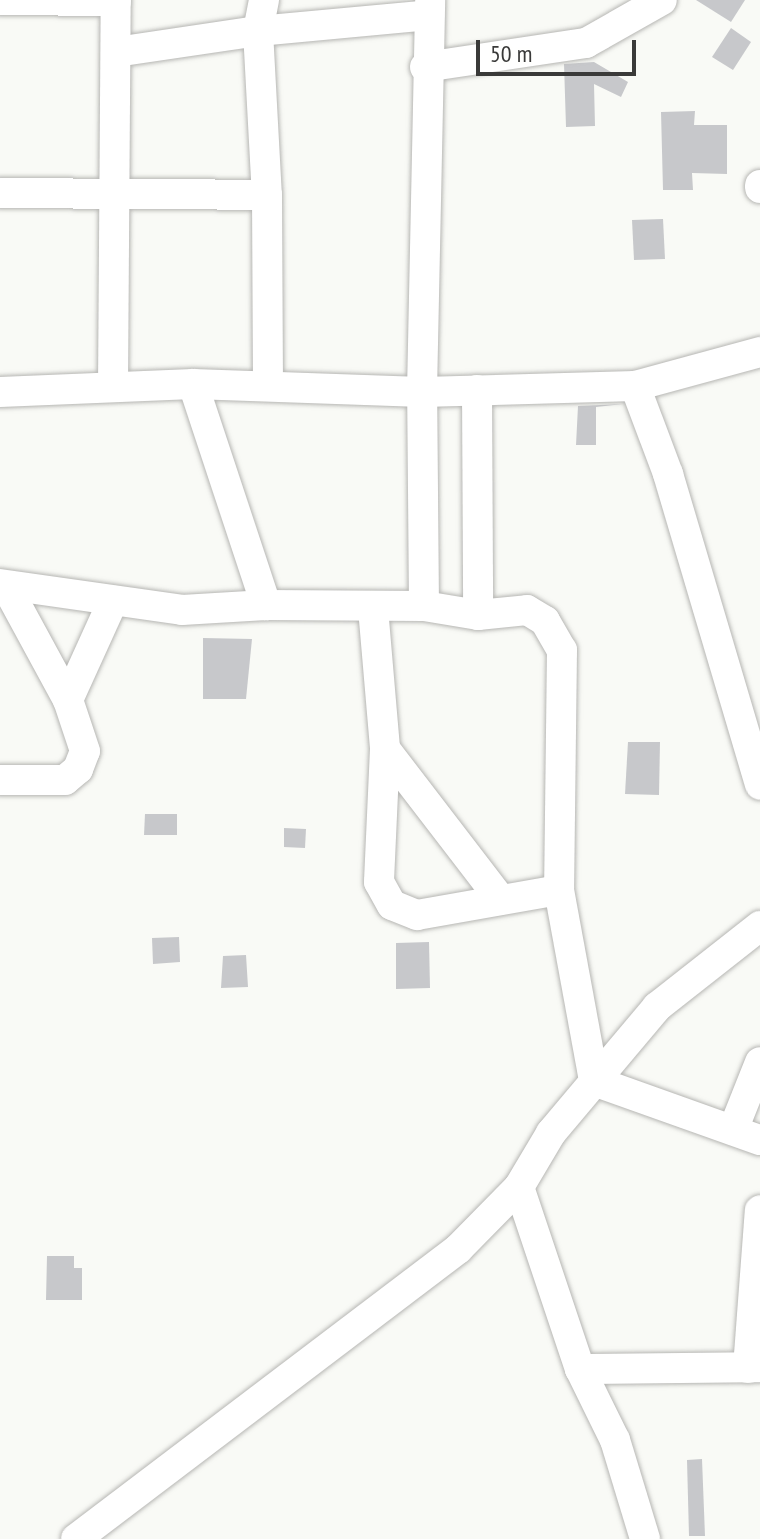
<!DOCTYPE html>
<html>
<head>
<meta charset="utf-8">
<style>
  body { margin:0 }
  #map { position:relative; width:760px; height:1539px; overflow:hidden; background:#f9faf6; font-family:"PT Sans Narrow",sans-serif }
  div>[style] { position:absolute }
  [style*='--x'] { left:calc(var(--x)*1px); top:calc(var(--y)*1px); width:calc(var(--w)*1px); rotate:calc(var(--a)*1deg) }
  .building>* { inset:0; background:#c7c8cb }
  .roads { filter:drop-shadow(0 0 2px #b6b6b3) drop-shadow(0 0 2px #b6b6b3) }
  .minor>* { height:30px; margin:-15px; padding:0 15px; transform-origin:15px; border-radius:15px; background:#fff }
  span { translate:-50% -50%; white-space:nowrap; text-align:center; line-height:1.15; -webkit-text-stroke:6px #fffffe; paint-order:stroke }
  .scale { position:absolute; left:476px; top:40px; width:160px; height:36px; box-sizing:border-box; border:4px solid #3a3a39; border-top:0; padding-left:10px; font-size:24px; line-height:28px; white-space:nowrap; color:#3a3a39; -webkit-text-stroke:6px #fffffe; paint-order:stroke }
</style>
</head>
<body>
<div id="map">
  <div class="building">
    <i style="clip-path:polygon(696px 0,745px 0,731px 22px)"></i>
    <i style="clip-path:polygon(731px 28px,751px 42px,733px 70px,712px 57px)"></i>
    <i style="clip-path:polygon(594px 62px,628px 82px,621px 97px,594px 84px,595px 126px,566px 127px,564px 64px)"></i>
    <i style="clip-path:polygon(695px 111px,694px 125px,727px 125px,727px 174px,692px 173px,693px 190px,663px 190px,661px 112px)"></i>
    <i style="clip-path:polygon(663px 219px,665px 259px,634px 260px,632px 220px)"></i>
    <i style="clip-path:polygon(623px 404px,596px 407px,596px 445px,576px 445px,578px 406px)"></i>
    <i style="clip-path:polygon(203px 638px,252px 639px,246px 699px,203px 699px)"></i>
    <i style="clip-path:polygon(628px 742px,660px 742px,659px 795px,625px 794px)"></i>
    <i style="clip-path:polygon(145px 814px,177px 814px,177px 835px,144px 835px)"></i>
    <i style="clip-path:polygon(284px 828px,306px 829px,305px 848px,284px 847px)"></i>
    <i style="clip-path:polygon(179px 937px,180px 962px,153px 964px,152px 938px)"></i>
    <i style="clip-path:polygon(429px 942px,430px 988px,396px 989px,396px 943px)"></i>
    <i style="clip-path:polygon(246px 955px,248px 987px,221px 988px,223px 956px)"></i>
    <i style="clip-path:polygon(47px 1256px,74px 1256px,74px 1268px,82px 1268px,82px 1300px,46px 1300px)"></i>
    <i style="clip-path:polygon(702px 1459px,705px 1536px,689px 1536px,687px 1460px)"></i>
  </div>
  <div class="roads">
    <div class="minor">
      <i style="--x:0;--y:0;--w:116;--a:0.5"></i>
      <i style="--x:264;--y:0;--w:32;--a:101"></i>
      <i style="--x:258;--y:31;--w:164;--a:86.9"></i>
      <i style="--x:267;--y:195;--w:189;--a:89.7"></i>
      <i style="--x:116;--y:52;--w:144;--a:-8.4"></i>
      <i style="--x:258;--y:31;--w:172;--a:-5.3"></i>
      <i style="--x:425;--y:67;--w:163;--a:-8.5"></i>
      <i style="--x:586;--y:43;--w:87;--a:-29.5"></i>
      <i style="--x:760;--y:185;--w:3;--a:90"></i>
      <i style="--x:0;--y:193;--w:267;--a:0.4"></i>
      <i style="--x:193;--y:384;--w:233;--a:71.7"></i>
      <i style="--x:266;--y:605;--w:158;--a:0.4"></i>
      <i style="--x:424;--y:606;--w:55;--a:9.5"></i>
      <i style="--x:478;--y:615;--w:49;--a:-5.8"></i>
      <i style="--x:527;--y:610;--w:21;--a:31"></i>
      <i style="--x:545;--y:621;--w:34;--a:60"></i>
      <i style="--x:562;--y:650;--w:240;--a:90.7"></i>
      <i style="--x:635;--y:386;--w:130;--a:-15.2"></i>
      <i style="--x:113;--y:387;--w:387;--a:-89.6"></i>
      <i style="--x:477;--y:390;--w:225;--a:89.7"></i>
      <i style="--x:0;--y:392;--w:193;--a:-2.4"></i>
      <i style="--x:193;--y:384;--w:229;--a:2"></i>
      <i style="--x:422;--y:392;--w:213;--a:-1.6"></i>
      <i style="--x:635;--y:386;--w:94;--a:69.4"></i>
      <i style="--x:668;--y:474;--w:324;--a:73.5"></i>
      <i style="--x:0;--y:584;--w:184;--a:8.1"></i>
      <i style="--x:182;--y:610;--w:84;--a:-3.4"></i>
      <i style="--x:424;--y:606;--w:214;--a:-90.5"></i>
      <i style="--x:422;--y:392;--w:392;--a:-88.8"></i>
      <i style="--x:373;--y:608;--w:142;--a:85.1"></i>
      <i style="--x:385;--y:749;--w:133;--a:92.6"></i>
      <i style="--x:379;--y:882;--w:26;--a:61"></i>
      <i style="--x:392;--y:905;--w:27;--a:22"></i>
      <i style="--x:417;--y:915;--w:144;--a:-10"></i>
      <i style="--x:559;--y:890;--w:194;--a:79.6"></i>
      <i style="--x:594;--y:1081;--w:176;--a:19.6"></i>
      <i style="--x:68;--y:700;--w:109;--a:-65.6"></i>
      <i style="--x:385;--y:749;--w:190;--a:52.5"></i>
      <i style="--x:0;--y:780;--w:65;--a:0"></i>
      <i style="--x:65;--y:780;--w:17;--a:-40"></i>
      <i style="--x:78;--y:769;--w:19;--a:-69"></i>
      <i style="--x:85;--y:751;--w:54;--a:-108.4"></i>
      <i style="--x:68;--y:700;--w:130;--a:-118.5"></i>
      <i style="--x:733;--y:1130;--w:73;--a:-68.3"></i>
      <i style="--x:519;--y:1187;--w:192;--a:71.5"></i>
      <i style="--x:580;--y:1369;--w:79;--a:63.8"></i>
      <i style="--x:615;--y:1440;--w:103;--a:73.1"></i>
      <i style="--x:748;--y:1368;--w:158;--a:-85.7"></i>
      <i style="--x:580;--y:1369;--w:180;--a:-0.6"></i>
      <i style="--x:76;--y:1539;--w:480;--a:-37.2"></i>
      <i style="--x:458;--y:1249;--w:87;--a:-45.5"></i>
      <i style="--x:519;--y:1187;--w:63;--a:-59.3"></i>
      <i style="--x:551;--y:1133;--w:165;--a:-49.9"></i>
      <i style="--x:657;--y:1007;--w:131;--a:-38.2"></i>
    </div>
  </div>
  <div class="scale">50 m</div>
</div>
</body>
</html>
